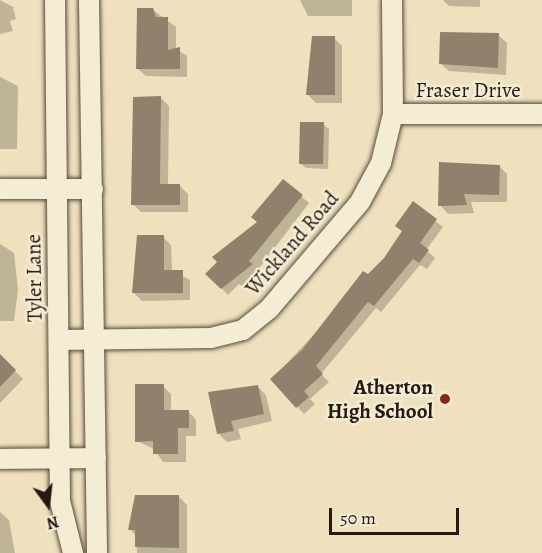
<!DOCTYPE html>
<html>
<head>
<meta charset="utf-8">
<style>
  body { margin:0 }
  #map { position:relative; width:542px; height:553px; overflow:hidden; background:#efe1bd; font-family:Alegreya,serif }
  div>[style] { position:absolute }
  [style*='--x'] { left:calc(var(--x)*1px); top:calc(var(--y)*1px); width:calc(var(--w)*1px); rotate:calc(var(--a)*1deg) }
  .shadow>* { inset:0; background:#0003 }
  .building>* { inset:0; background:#8f816b }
  .roads { filter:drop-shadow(0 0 2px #584a3e) drop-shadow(0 0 2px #584a3e) }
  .street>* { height:20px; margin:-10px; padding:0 10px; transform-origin:10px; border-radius:10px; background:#f5ecd4 }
  .dots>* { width:16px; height:16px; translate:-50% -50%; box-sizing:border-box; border:3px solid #f5ecd4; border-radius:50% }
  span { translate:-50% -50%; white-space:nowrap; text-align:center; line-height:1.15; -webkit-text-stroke:5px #f5ecd4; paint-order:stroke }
  .street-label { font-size:21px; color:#261813 }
  .poi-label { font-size:21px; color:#261813; font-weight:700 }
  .right { translate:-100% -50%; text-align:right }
  .north { position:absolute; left:18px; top:475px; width:60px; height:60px; -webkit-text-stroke:4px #f5ecd4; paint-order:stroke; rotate:165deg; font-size:16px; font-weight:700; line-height:24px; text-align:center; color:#261813 }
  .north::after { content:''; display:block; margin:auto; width:21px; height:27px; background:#261813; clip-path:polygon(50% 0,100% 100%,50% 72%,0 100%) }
  .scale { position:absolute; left:329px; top:508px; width:130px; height:27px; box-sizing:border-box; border:3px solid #261813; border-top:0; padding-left:8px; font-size:18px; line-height:21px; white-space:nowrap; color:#261813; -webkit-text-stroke:4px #f5ecd4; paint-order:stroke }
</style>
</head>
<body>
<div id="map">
  <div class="shadow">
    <i style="clip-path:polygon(0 0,13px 7px,16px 19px,10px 21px,13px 31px,0 34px)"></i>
    <i style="clip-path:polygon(300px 0,352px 0,352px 16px,308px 16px)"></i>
    <i style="clip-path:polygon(443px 0,480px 0,480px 7px,449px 6px)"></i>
    <i style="clip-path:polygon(153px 10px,176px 27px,176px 49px,187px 56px,187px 77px,146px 76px,137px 68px)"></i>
    <i style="clip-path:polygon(498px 35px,507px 43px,506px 75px,449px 71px,440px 63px)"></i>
    <i style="clip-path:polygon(334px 38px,342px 46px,342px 103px,316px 103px,308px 95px)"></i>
    <i style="clip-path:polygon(0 77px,18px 86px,17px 149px,0 149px)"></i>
    <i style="clip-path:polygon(161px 98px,169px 106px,168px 185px,179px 185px,188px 194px,188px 212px,141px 212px,133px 204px)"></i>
    <i style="clip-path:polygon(323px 124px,329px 129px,328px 169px,306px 168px,300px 163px)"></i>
    <i style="clip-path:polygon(499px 166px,507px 174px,507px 202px,471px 202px,474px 213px,448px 214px,440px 205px)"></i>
    <i style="clip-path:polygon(283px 181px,309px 203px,244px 288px,239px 284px,228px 295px,207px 274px,259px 223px)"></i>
    <i style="clip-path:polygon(413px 204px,443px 227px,426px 250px,435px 258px,427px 269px,420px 265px,381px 312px,376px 308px,321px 374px,329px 382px,310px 399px,315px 404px,304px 414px,272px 379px,385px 259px,404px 232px)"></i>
    <i style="clip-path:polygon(163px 237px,171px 245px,172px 271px,190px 280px,190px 300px,142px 301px,134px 293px)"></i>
    <i style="clip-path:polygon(0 244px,14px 253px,18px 290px,14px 321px,0 321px)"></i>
    <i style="clip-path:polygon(0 356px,23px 379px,0 403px)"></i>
    <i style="clip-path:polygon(163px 386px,171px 394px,171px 411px,188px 411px,196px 420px,196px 436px,186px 436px,186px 462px,163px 462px,154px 449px,137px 441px)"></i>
    <i style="clip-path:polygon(258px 387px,266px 395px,272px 421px,238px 429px,241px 439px,227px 442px,219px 434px)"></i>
    <i style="clip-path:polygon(179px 497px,187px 505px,187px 553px,137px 553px,136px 536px,130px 529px)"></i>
    <i style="clip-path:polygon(0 512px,9px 520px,15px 553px,0 553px)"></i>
  </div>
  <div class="building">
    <i style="clip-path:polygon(137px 8px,153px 8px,156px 17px,168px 17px,168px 50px,180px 47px,180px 69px,136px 69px)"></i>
    <i style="clip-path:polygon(440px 32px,499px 33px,498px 68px,439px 64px)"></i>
    <i style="clip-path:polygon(312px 36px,335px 36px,335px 95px,306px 95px)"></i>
    <i style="clip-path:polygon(161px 96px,160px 184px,180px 184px,180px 205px,131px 205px,133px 97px)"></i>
    <i style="clip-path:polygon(300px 122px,324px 122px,323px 164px,299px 164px)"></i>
    <i style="clip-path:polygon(439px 162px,500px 165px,499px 195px,464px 194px,467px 205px,438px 206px)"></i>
    <i style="clip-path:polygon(283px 179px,303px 195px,249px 261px,253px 264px,221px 289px,205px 274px,217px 262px,212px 257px,257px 222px,251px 217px)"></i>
    <i style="clip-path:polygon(413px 201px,437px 219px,420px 243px,429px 250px,419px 263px,413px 259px,374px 306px,368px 302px,316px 366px,323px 374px,304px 391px,309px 397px,296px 408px,270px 379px,302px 350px,363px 271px,368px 274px,384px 258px,402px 231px,395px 226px)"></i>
    <i style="clip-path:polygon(137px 235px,164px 235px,164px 270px,183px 270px,183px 293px,132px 293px)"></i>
    <i style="clip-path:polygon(0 354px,16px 370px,0 387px)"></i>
    <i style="clip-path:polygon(135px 384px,164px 384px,164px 410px,189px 410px,189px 428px,178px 428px,178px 454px,153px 454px,153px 441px,135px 442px)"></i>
    <i style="clip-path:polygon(258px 385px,264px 414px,231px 421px,234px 431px,217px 434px,208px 392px)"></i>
    <i style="clip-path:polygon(135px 495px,179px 495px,179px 548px,135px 547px,135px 530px,128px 530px)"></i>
  </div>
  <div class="roads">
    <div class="street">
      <i style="--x:55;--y:0;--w:501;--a:89.43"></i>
      <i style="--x:60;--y:501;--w:54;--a:76"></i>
      <i style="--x:89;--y:0;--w:553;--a:89.17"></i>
      <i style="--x:393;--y:114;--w:149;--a:0"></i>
      <i style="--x:0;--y:189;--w:93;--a:0"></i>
      <i style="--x:59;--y:340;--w:152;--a:-0.8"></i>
      <i style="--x:211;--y:338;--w:33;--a:-14"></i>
      <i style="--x:243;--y:330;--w:33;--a:-39"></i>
      <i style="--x:269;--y:309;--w:140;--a:-49.6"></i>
      <i style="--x:360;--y:202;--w:44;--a:-61.7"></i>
      <i style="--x:381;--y:163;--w:50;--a:-76.2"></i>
      <i style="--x:393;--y:114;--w:114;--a:-90.5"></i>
      <i style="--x:0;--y:459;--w:96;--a:-0.6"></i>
    </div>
  </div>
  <div class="dots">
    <i style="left:445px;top:399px;background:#8f2418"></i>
  </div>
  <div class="street-label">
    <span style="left:468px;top:90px">Fraser Drive</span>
    <span style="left:292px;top:243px;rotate:-49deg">Wickland Road</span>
    <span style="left:34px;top:278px;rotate:-91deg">Tyler Lane</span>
  </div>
  <div class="poi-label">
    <span class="right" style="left:433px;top:399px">Atherton<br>High School</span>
  </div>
  <div class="north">N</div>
  <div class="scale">50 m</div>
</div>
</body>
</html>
